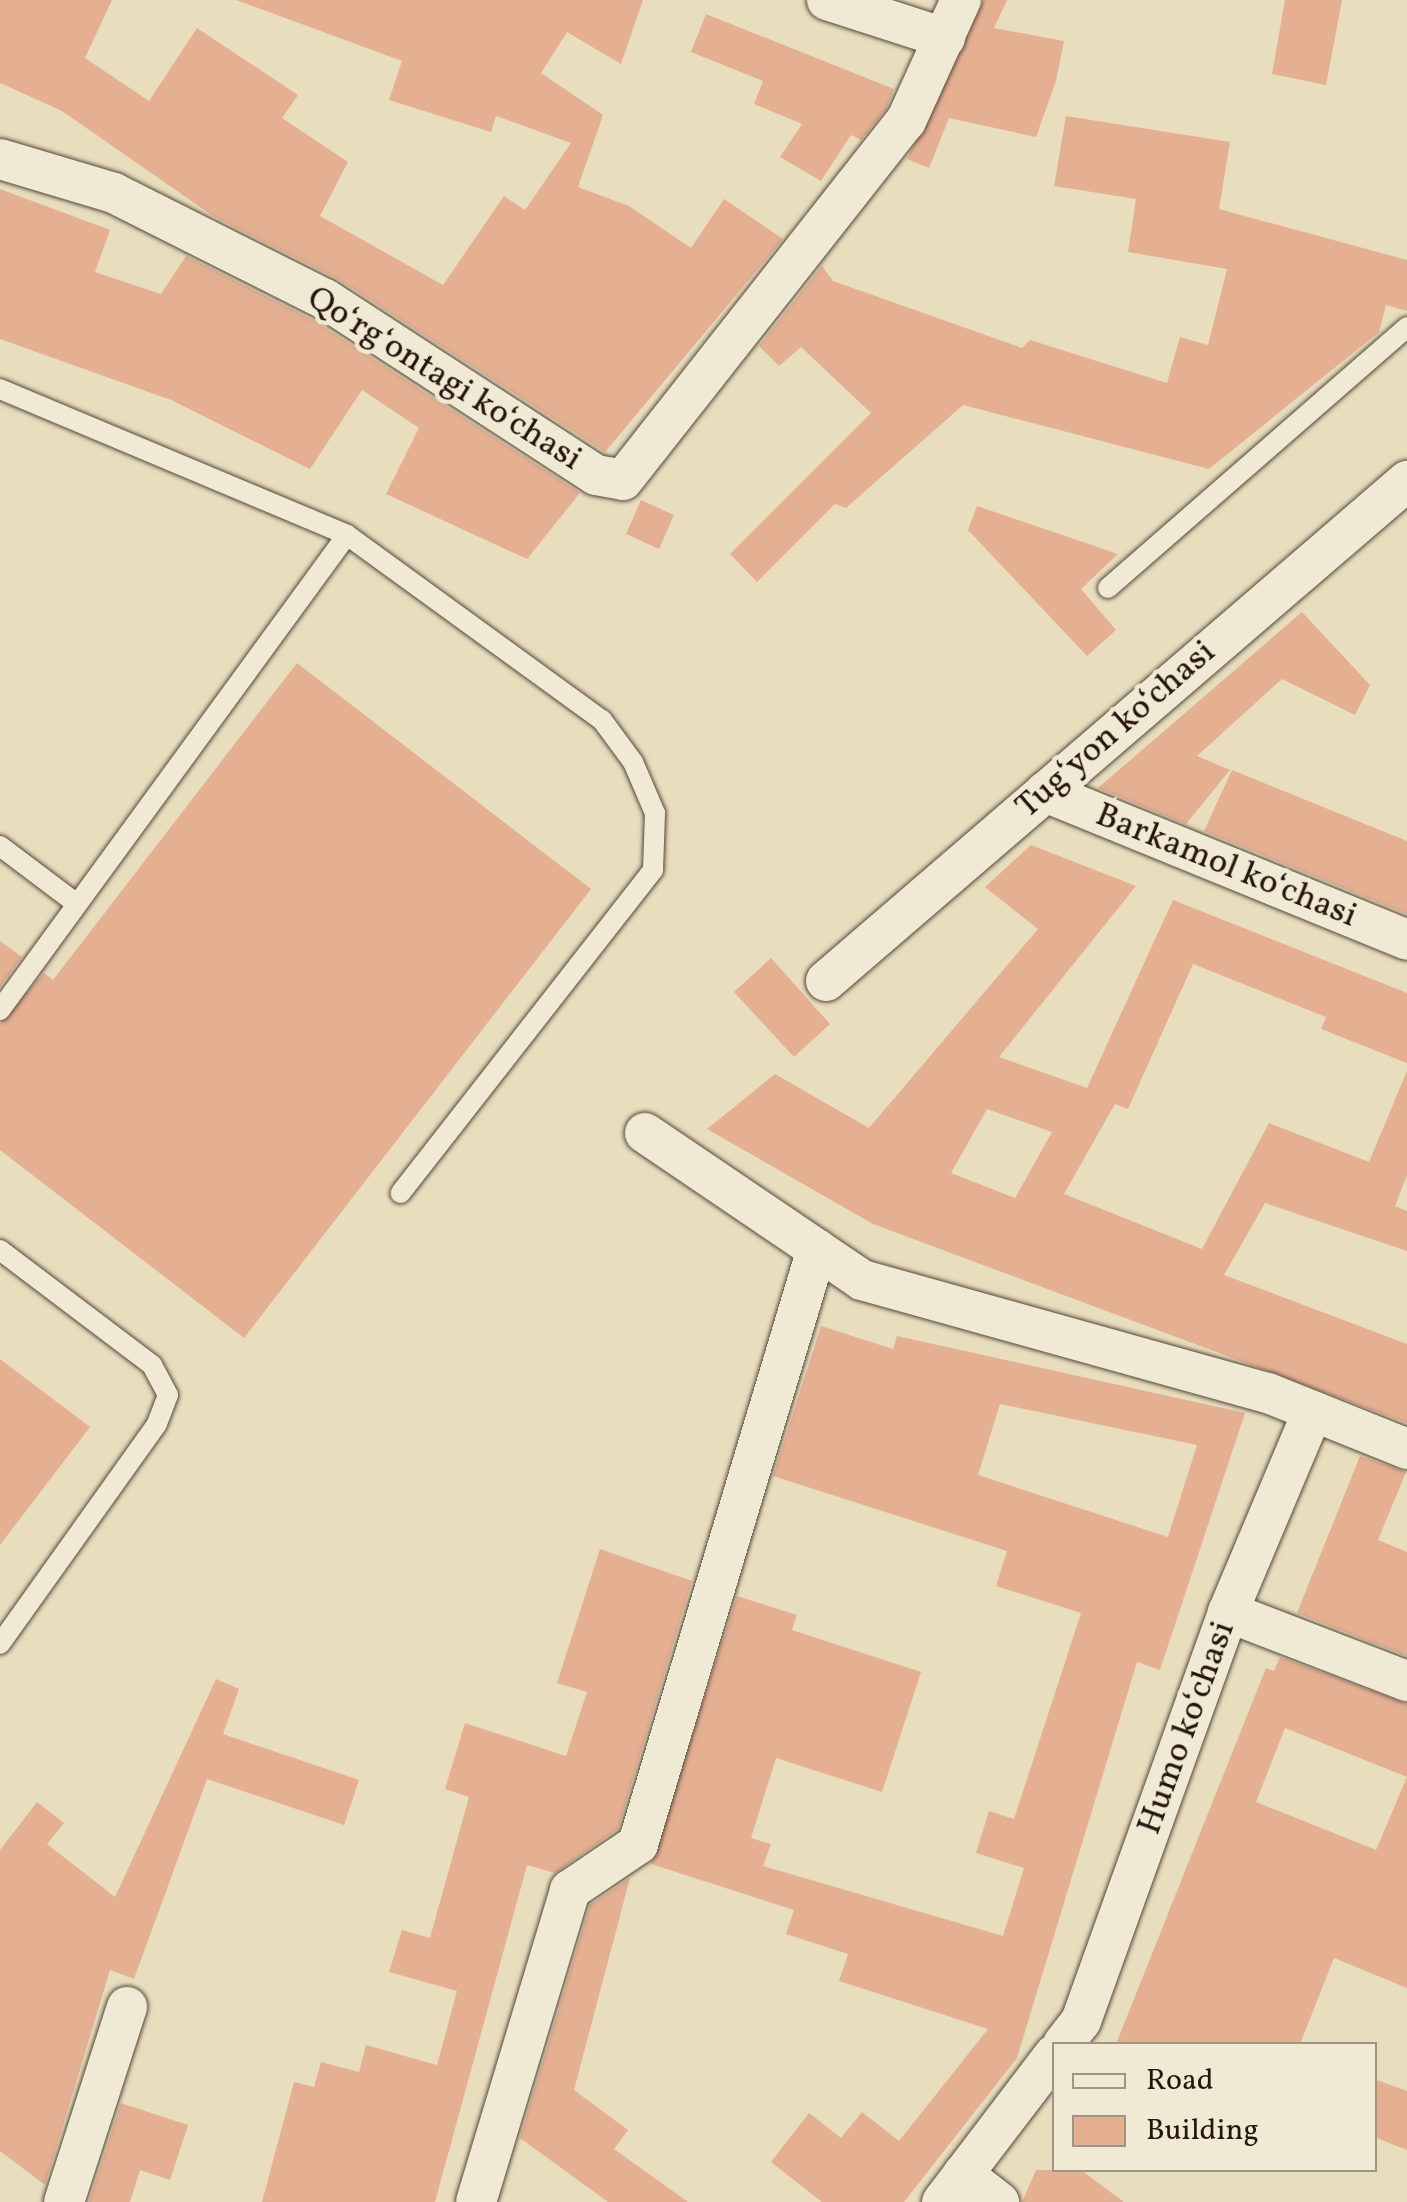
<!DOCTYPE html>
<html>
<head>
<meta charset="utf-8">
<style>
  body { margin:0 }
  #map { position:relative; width:1407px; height:2202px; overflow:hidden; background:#e8debe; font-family:Vollkorn,serif }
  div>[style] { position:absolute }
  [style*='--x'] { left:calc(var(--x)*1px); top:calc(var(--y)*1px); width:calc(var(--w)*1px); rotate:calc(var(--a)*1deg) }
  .building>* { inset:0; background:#e5af92 }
  .roads { filter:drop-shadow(0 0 2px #56473a) drop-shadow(0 0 2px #56473a) }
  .lane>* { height:20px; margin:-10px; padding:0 10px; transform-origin:10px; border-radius:10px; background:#f0ead5 }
  .street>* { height:40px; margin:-20px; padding:0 20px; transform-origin:20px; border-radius:20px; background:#f0ead5 }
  span { translate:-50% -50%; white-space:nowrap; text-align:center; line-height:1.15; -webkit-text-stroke:9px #f0ead5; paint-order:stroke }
  .street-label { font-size:35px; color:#26150e }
  .legend { position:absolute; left:1052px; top:2042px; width:325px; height:130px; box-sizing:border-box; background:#f0ead5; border:2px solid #9f9585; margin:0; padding:12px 18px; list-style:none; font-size:30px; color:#26150e }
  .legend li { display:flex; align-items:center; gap:20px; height:50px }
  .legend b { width:50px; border:2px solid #9f9585 }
</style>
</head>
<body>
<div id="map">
  <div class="building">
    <i style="clip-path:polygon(0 0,112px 0,85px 58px,149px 101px,197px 28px,298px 95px,282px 118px,348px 162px,320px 216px,443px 285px,504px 196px,525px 210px,571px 143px,496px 116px,491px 132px,389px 100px,402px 61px,236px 0,643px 0,621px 64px,567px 32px,541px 73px,603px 115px,578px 187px,629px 206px,691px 248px,724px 199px,783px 239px,605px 452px,338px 279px,213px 216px,62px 111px,0 83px)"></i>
    <i style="clip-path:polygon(984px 0,1007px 0,994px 28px,1064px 41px,1056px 81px,1036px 137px,949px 118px,929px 168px,907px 159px)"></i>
    <i style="clip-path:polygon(1285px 0,1342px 0,1326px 85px,1272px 74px)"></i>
    <i style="clip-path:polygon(706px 14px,894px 89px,886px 109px,861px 140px,851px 135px,821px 181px,780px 157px,802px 124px,754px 104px,763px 81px,691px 52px)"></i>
    <i style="clip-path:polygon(1066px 116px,1230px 142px,1219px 209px,1407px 260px,1407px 311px,1386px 305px,1379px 332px,1209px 469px,963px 405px,846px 508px,835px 504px,757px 582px,730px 554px,871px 413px,801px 347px,779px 366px,759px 346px,822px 266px,833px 281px,1022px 348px,1030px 340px,1167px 383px,1180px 337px,1208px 345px,1227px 269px,1128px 252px,1136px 199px,1054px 186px)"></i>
    <i style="clip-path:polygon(0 189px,110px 230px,95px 272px,161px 294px,186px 256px,313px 320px,580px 493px,527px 559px,386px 494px,419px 428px,362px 390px,310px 469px,171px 400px,0 339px)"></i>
    <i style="clip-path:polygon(641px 500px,674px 515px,659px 549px,626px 534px)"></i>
    <i style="clip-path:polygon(977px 506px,1118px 554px,1081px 589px,1116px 630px,1087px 656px,968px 530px)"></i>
    <i style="clip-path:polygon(1302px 612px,1370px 685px,1355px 715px,1282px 679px,1197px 756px,1230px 770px,1186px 824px,1098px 788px)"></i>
    <i style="clip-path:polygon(297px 663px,591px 889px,244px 1338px,0 1150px,0 1024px,44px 973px,53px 980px)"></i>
    <i style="clip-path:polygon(1232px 770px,1407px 841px,1407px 914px,1204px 831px)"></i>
    <i style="clip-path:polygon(evenodd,1031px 845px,1136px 886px,999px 1057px,1087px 1088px,1173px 900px,1407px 993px,1407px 1063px,1321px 1029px,1326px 1017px,1193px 964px,1128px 1109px,1115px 1104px,1064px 1194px,1202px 1249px,1269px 1123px,1369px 1162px,1407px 1071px,1407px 1175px,1395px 1206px,1407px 1211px,1407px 1251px,1265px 1203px,1224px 1275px,1407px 1344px,1407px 1423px,873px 1224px,707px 1129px,775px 1074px,869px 1128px,1038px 929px,985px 887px,1031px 845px,987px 1109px,1052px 1132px,1015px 1198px,951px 1173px,987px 1109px)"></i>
    <i style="clip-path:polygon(0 941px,22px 957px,0 987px)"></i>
    <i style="clip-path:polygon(771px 958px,830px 1024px,794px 1057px,734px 992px)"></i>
    <i style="clip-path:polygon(evenodd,821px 1326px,893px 1349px,897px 1336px,1245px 1413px,1160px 1670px,1137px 1662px,1017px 2058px,904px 2202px,822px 2202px,771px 2162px,809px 2113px,841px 2138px,862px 2112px,899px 2141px,988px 2029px,839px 1981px,848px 1954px,786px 1934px,794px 1910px,651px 1864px,737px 1596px,797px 1615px,792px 1630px,921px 1672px,882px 1792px,776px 1758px,751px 1838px,771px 1844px,763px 1866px,1003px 1936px,1024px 1868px,976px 1853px,989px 1811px,1014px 1819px,1081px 1613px,996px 1586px,1007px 1551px,773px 1476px,821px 1326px,1000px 1404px,1197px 1445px,1168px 1537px,978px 1475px,1000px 1404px)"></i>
    <i style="clip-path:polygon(0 1359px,90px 1427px,0 1545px)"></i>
    <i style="clip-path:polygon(1360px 1456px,1406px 1472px,1378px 1540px,1407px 1552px,1407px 1656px,1297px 1613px)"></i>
    <i style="clip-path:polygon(600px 1549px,692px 1581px,618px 1829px,555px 1873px,527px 1865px,435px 2202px,262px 2202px,294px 2082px,314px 2087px,321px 2062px,359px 2072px,366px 2045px,437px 2065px,457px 1991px,389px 1972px,402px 1930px,430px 1938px,469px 1797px,445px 1789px,465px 1723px,566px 1756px,587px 1692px,557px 1683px)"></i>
    <i style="clip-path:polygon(1280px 1657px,1407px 1704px,1407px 1777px,1285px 1728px,1256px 1802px,1376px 1850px,1407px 1777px,1407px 1988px,1334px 1958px,1300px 2044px,1116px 2044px,1266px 1668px,1274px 1671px)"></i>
    <i style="clip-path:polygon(216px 1679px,239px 1689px,223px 1734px,359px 1780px,344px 1825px,207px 1779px,134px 1979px,110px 1970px,45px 2185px,0 2151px,0 1850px,37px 1802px,64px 1823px,47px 1844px,115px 1897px)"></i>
    <i style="clip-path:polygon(630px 1878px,574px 2090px,628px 2130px,614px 2149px,688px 2202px,608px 2202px,520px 2138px,590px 1905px)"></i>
    <i style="clip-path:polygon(1374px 2079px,1407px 2091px,1407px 2150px,1374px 2137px)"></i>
    <i style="clip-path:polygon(121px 2103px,188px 2125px,170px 2180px,140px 2170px,130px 2202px,89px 2202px)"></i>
    <i style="clip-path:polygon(1036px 2170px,1081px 2170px,1124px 2202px,1022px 2202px)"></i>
  </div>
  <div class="roads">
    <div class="lane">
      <i style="--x:0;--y:389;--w:376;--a:22.8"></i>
      <i style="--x:347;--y:535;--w:315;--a:36"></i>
      <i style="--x:602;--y:720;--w:52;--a:53.6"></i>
      <i style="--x:633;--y:762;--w:56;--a:66.7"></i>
      <i style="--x:655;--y:813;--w:57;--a:92"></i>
      <i style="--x:653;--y:870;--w:410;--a:128"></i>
      <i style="--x:1108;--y:588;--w:397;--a:-41.1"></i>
      <i style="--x:0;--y:846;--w:96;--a:37"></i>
      <i style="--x:0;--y:1010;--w:588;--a:-53.85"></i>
      <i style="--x:0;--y:1250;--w:191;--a:37.1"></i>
      <i style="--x:152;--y:1365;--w:34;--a:62"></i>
      <i style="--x:168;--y:1395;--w:31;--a:111"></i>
      <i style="--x:157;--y:1424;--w:270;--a:125.5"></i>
    </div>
    <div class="street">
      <i style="--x:827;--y:0;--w:124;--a:17.9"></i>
      <i style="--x:0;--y:159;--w:119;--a:16.6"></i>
      <i style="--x:114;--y:193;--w:236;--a:26.7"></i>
      <i style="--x:325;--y:299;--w:323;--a:33"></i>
      <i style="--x:596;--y:475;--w:27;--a:10"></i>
      <i style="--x:623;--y:480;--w:457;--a:-51.8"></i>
      <i style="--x:906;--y:121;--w:133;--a:-65.6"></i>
      <i style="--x:1045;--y:792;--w:391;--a:22.2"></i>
      <i style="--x:826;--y:981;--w:767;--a:-40.71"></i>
      <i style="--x:645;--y:1133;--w:262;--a:34.1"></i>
      <i style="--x:862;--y:1280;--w:421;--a:15.6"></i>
      <i style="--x:1268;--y:1393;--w:150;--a:21.9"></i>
      <i style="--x:1228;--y:1612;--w:192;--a:21.1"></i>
      <i style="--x:1063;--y:2044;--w:29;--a:-52"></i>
      <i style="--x:1081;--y:2021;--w:435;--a:-70.2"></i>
      <i style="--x:1228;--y:1612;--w:218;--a:-67.1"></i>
      <i style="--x:963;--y:2174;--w:46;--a:37.9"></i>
      <i style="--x:64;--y:2202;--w:205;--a:-72.1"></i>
      <i style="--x:476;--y:2202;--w:326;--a:-73.2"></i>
      <i style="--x:570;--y:1890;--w:82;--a:-34.1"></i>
      <i style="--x:638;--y:1844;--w:621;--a:-73.26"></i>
      <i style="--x:942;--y:2202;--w:185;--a:-52.7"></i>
    </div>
  </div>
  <div class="street-label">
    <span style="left:444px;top:379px;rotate:32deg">Qo‘rg‘ontagi ko‘chasi</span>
    <span style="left:1116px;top:730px;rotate:-41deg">Tugʻyon koʻchasi</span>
    <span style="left:1226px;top:866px;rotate:22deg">Barkamol koʻchasi</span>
    <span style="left:1187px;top:1728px;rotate:-70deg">Humo koʻchasi</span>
  </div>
  <ul class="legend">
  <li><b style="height:12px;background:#f0ead5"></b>Road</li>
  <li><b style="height:28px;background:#e5af92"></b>Building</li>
  </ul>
</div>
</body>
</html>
